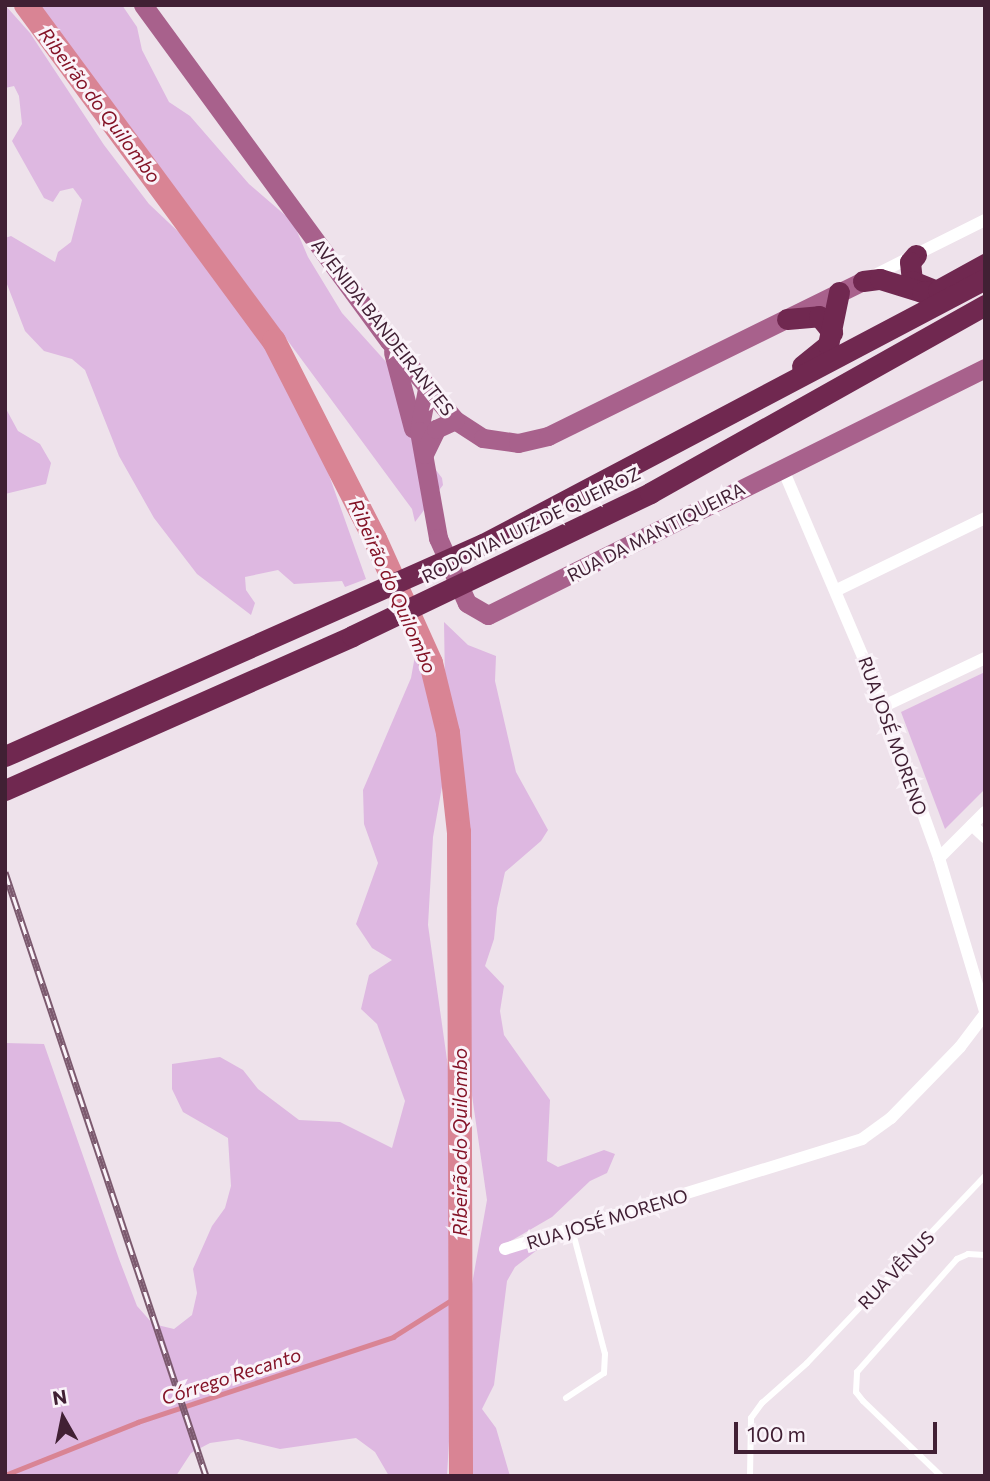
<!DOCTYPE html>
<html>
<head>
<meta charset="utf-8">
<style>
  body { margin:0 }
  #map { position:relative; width:990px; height:1481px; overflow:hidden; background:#eee2eb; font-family:Commissioner,sans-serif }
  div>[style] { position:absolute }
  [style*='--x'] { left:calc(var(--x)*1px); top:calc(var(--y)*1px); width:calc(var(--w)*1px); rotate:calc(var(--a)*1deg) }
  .green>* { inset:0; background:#deb8e1 }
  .stream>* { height:4.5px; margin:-2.25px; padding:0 2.25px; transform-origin:2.25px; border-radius:2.25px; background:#d98494 }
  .river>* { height:24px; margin:-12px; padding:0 12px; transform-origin:12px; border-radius:12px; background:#d98494 }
  .service>* { height:6px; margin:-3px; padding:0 3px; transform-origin:3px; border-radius:3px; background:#fff }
  .minor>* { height:12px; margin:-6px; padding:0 6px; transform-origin:6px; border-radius:6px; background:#fff }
  .primary>* { height:19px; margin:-9.5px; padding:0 9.5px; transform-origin:9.5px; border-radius:9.5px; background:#a8618c }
  .motorway>* { height:21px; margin:-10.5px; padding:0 10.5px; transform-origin:10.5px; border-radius:10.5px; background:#702850 }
  .rail>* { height:7px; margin-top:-3.5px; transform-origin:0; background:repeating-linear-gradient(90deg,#faf3f9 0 13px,#7c5a6f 0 26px); box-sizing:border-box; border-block:2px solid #7c5a6f }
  span { translate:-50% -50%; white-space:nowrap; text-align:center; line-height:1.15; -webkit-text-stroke:6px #faf3f9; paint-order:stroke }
  .street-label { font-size:18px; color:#412034 }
  .water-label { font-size:19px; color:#841327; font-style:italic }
  .frame { position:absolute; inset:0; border:7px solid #412034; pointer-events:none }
  .north { position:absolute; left:28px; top:1383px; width:70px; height:70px; -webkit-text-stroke:5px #faf3f9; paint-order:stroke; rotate:351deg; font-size:19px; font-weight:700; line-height:28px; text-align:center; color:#412034 }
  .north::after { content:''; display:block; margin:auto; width:24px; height:32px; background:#412034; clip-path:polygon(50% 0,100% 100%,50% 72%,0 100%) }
  .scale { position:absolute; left:734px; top:1422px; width:203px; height:32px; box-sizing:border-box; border:4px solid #412034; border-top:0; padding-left:9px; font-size:21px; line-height:24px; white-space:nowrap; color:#412034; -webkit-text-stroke:5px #faf3f9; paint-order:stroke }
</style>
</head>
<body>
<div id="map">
  <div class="green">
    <i style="clip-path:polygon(5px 5px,30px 33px,104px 145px,149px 204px,205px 257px,299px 375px,311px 397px,324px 461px,366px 579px,345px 587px,342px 581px,294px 584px,278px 570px,245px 577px,246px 590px,255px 603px,251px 615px,197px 574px,154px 518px,119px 456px,85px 370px,72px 359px,44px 351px,25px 331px,5px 279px,5px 238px,11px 236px,55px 262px,58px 252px,71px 242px,82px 200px,73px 188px,60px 191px,53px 202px,44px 198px,12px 141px,22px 124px,19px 96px,14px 86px,5px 88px)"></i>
    <i style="clip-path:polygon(40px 5px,122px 5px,137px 27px,142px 50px,169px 102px,190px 116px,249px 184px,293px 222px,308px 257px,342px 313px,397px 374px,420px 449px,442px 478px,443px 485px,415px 522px,412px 509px)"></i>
    <i style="clip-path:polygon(5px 407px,18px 431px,40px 444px,51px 463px,46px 484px,5px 494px)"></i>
    <i style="clip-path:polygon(444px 622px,468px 645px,496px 656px,495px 681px,516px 772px,548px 830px,541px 841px,505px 872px,497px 908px,494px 939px,485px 966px,504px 986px,500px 1011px,504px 1035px,550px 1100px,547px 1161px,558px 1167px,604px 1150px,615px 1154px,607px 1173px,590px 1181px,552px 1217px,509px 1242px,535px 1240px,541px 1247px,515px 1267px,507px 1281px,494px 1385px,482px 1409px,496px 1428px,510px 1476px,470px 1476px,464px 1440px,464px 1329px,487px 1200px,449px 935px)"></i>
    <i style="clip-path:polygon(418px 639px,435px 682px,445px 770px,433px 837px,428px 925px,450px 1081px,466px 1146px,447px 1476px,389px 1476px,375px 1452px,356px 1438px,280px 1449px,238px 1439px,210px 1443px,191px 1453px,176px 1476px,5px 1476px,5px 1043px,44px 1044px,119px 1259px,137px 1306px,153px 1324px,174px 1329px,192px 1315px,197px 1293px,193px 1269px,212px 1226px,225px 1208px,231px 1186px,228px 1138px,183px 1112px,172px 1089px,172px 1064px,220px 1057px,243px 1070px,258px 1089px,299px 1120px,340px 1122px,392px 1148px,405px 1101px,377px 1024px,361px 1009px,369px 975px,392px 960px,372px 948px,356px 924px,378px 863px,364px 824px,363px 790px,411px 678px)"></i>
    <i style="clip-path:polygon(985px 672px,985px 789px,945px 829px,901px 712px)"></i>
  </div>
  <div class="stream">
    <i style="--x:5;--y:1475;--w:143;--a:-21.7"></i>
    <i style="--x:138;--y:1422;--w:269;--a:-18.4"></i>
    <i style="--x:393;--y:1337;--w:80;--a:-32.3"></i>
  </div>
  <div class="river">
    <i style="--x:26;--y:5;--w:418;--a:53.6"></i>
    <i style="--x:274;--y:341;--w:222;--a:63"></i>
    <i style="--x:375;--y:539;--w:136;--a:65.7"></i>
    <i style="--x:431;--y:663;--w:72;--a:76.3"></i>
    <i style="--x:448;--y:733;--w:100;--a:83.7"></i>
    <i style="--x:459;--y:832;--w:644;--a:89.82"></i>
  </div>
  <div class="service">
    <i style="--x:566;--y:1398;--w:45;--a:-33.3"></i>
    <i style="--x:604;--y:1373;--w:19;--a:-87"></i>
    <i style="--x:605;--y:1354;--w:129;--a:-104.8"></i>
    <i style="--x:750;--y:1476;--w:58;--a:-89"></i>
    <i style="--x:751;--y:1418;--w:19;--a:-54"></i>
    <i style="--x:762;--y:1403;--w:60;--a:-41.6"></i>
    <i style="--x:807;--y:1363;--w:258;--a:-46.4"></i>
    <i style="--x:941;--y:1476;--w:108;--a:-136.1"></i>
    <i style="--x:863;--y:1401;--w:11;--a:-128"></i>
    <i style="--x:856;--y:1392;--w:20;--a:-87"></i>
    <i style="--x:857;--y:1372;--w:151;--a:-48.5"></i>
    <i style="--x:957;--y:1259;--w:12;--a:-24"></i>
    <i style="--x:968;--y:1254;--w:17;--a:3"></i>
  </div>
  <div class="minor">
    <i style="--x:873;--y:276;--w:125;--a:-26.6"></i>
    <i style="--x:782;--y:467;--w:260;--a:66.9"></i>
    <i style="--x:884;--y:706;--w:162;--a:70.1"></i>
    <i style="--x:939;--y:858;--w:160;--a:73.3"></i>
    <i style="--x:837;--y:590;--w:165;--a:-25.9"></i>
    <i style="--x:884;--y:706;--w:112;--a:-25.4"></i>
    <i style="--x:972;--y:825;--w:18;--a:43"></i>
    <i style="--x:939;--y:858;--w:65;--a:-45"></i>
    <i style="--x:505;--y:1249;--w:374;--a:-17.1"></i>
    <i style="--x:862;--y:1139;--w:36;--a:-36"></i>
    <i style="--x:891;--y:1118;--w:99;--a:-45.8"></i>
    <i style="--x:960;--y:1047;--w:41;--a:-52.9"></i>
  </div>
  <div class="primary">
    <i style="--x:143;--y:5;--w:416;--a:53.8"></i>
    <i style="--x:389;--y:341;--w:103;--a:50.1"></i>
    <i style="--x:455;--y:420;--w:33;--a:33"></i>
    <i style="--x:483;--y:438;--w:35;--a:8"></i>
    <i style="--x:518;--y:443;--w:31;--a:-13"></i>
    <i style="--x:548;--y:436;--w:351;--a:-26.2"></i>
    <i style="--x:393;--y:352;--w:79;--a:75.3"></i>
    <i style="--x:427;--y:389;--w:43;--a:100.8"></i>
    <i style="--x:419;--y:431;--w:109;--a:79.9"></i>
    <i style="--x:438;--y:538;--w:71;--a:66"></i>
    <i style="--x:467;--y:603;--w:24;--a:30"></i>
    <i style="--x:488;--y:615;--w:555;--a:-26.43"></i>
    <i style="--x:424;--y:454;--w:28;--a:-64"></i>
    <i style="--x:436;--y:429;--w:21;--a:-25"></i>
  </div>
  <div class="motorway">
    <i style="--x:916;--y:255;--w:9;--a:131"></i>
    <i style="--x:910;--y:262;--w:19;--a:84"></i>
    <i style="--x:912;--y:281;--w:22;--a:22"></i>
    <i style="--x:863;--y:281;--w:17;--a:-7"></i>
    <i style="--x:880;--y:279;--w:44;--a:17.2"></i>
    <i style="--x:922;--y:292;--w:16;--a:-7"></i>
    <i style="--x:938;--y:290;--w:54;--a:-29"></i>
    <i style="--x:787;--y:319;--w:32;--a:-5"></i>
    <i style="--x:819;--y:316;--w:21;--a:51"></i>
    <i style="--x:802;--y:366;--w:33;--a:-39"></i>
    <i style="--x:828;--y:345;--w:54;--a:-78.3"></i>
    <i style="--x:5;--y:756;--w:523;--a:-23.92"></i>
    <i style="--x:483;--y:544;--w:568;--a:-27.83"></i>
    <i style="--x:5;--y:790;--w:380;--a:-23.9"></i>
    <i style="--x:352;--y:636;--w:331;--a:-25.6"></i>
    <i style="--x:650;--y:493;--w:384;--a:-29.3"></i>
  </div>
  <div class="rail">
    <i style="--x:5;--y:872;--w:637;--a:71.59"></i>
  </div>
  <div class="street-label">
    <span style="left:383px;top:327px;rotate:52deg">AVENIDA BANDEIRANTES</span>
    <span style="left:531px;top:525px;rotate:-26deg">RODOVIA LUIZ DE QUEIROZ</span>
    <span style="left:656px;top:532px;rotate:-27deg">RUA DA MANTIQUEIRA</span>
    <span style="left:893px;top:736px;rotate:70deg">RUA JOSÉ MORENO</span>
    <span style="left:607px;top:1219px;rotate:-17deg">RUA JOSÉ MORENO</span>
    <span style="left:896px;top:1270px;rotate:-46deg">RUA VÊNUS</span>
  </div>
  <div class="water-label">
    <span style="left:100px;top:105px;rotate:53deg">Ribeirão do Quilombo</span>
    <span style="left:393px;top:586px;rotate:66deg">Ribeirão do Quilombo</span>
    <span style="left:460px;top:1142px;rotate:-90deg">Ribeirão do Quilombo</span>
    <span style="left:231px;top:1376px;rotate:-18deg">Córrego Recanto</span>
  </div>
  <div class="frame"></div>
  <div class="north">N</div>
  <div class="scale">100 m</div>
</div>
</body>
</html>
